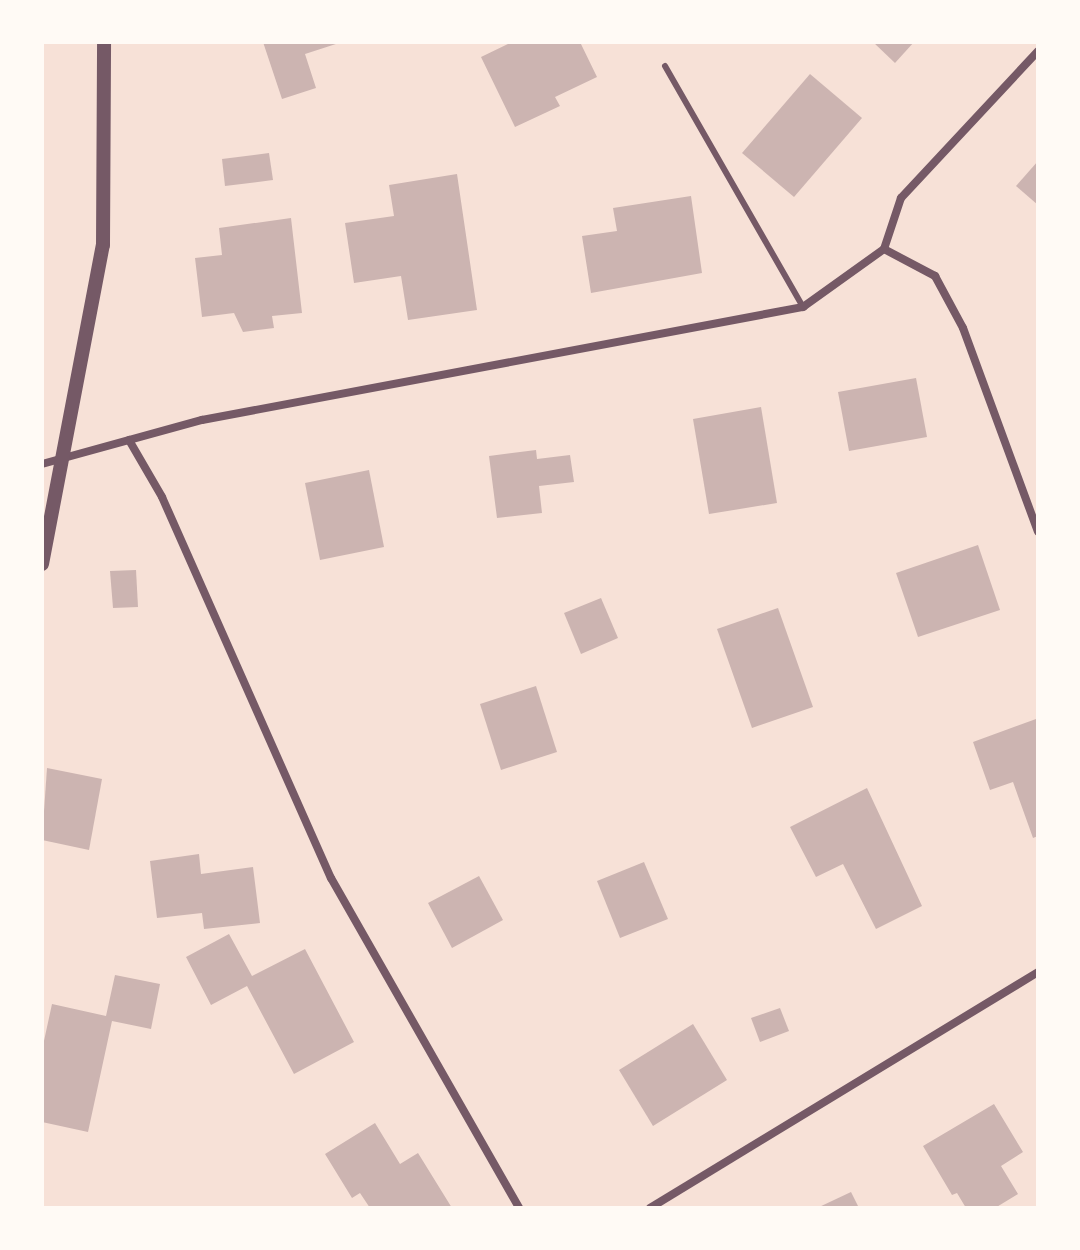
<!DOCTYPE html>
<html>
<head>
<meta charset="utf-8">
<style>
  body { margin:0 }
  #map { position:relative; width:1080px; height:1250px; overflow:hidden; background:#f7e1d7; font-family:"Libre Baskerville",serif }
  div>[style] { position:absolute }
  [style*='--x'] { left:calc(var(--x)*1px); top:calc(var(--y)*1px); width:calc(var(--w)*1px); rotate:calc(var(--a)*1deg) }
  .building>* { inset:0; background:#ccb4b1 }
  .service>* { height:6px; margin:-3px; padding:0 3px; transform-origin:3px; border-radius:3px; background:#755966 }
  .minor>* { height:8px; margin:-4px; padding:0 4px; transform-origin:4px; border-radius:4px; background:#755966 }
  .tertiary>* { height:14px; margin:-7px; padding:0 7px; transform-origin:7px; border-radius:7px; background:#755966 }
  span { translate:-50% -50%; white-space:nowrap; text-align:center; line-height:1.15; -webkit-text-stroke:8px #fffaf5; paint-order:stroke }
  .frame { position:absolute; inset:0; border:44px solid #fffaf5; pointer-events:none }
</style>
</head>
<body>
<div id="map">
  <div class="building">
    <i style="clip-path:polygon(263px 42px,339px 42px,339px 43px,305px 54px,316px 88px,282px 99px)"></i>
    <i style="clip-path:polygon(512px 42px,580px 42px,597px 77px,555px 97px,560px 106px,515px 127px,481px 57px)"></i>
    <i style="clip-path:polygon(873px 42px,914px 42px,895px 63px)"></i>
    <i style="clip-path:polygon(810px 74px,862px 118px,794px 197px,742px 153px)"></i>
    <i style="clip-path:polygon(269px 153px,273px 180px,225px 186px,222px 159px)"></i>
    <i style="clip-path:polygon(1038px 161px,1038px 205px,1016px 186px)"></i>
    <i style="clip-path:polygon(457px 174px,477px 310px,408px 320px,401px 276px,354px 283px,345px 223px,394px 216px,389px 185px)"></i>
    <i style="clip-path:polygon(691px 196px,702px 273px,591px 293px,582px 236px,617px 231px,613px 208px)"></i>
    <i style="clip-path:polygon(291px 218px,302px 313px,272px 316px,274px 328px,243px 332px,234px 313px,202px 317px,195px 258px,222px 255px,219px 228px)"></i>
    <i style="clip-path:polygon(916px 378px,927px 437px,849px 451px,838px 392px)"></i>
    <i style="clip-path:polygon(761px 407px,777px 503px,709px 514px,693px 419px)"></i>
    <i style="clip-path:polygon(536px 450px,537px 459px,570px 455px,574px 482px,539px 486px,542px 513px,497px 518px,489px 456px)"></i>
    <i style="clip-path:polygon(369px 470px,384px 547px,320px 560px,305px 483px)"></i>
    <i style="clip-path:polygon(978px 545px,1000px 610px,918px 637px,896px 573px)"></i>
    <i style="clip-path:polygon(136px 570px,138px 607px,113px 608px,110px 571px)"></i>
    <i style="clip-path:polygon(601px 598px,618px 638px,581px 654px,564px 613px)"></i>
    <i style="clip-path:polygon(778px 608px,813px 707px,752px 728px,717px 629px)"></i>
    <i style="clip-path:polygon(536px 686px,557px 752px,501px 770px,480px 704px)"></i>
    <i style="clip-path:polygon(1036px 719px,1038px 836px,1033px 838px,1013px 782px,990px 790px,973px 742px)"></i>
    <i style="clip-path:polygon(47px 768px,102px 779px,89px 850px,42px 840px)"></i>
    <i style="clip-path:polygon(867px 788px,922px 906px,876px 929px,843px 864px,816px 877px,790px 827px)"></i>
    <i style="clip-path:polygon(199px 854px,201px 874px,253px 867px,260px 923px,204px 929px,202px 913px,157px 918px,150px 861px)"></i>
    <i style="clip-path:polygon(644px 862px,668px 919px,620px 938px,597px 881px)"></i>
    <i style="clip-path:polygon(479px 876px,503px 920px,452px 948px,428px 903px)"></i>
    <i style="clip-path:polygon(229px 934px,252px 976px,305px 949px,354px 1042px,294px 1074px,247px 986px,211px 1005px,186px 957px)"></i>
    <i style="clip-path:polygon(115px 975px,160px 984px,151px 1029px,112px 1021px,88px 1132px,42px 1122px,42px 1050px,52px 1004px,106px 1016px)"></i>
    <i style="clip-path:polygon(780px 1008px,789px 1031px,760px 1042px,751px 1018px)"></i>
    <i style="clip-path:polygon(693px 1024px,727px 1080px,653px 1126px,619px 1070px)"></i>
    <i style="clip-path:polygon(994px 1104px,1023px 1152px,1001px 1166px,1018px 1194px,995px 1208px,966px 1208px,957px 1193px,952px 1195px,923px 1146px)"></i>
    <i style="clip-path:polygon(375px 1123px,400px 1164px,418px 1153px,452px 1208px,370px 1208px,360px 1193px,352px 1198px,325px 1154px)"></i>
    <i style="clip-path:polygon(851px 1192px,859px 1208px,817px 1208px)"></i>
  </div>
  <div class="service">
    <i style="--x:665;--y:66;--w:278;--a:60.2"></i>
  </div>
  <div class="minor">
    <i style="--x:884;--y:249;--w:58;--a:27.9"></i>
    <i style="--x:935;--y:276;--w:59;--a:61.7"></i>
    <i style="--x:963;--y:328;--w:217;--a:69.8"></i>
    <i style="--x:129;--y:440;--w:66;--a:59.9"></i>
    <i style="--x:162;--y:497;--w:417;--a:66.1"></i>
    <i style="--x:331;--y:878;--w:380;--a:60.3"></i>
    <i style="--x:42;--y:464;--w:166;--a:-15.4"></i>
    <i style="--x:202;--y:420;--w:612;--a:-10.65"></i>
    <i style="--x:803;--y:307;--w:100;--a:-35.6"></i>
    <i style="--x:884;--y:249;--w:54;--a:-71.6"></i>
    <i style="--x:901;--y:198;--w:201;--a:-47"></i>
    <i style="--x:650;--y:1208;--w:454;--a:-31.3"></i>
  </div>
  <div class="tertiary">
    <i style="--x:42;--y:564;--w:325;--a:-79.2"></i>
    <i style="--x:103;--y:245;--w:203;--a:-89.7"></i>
  </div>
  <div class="frame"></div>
</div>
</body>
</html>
